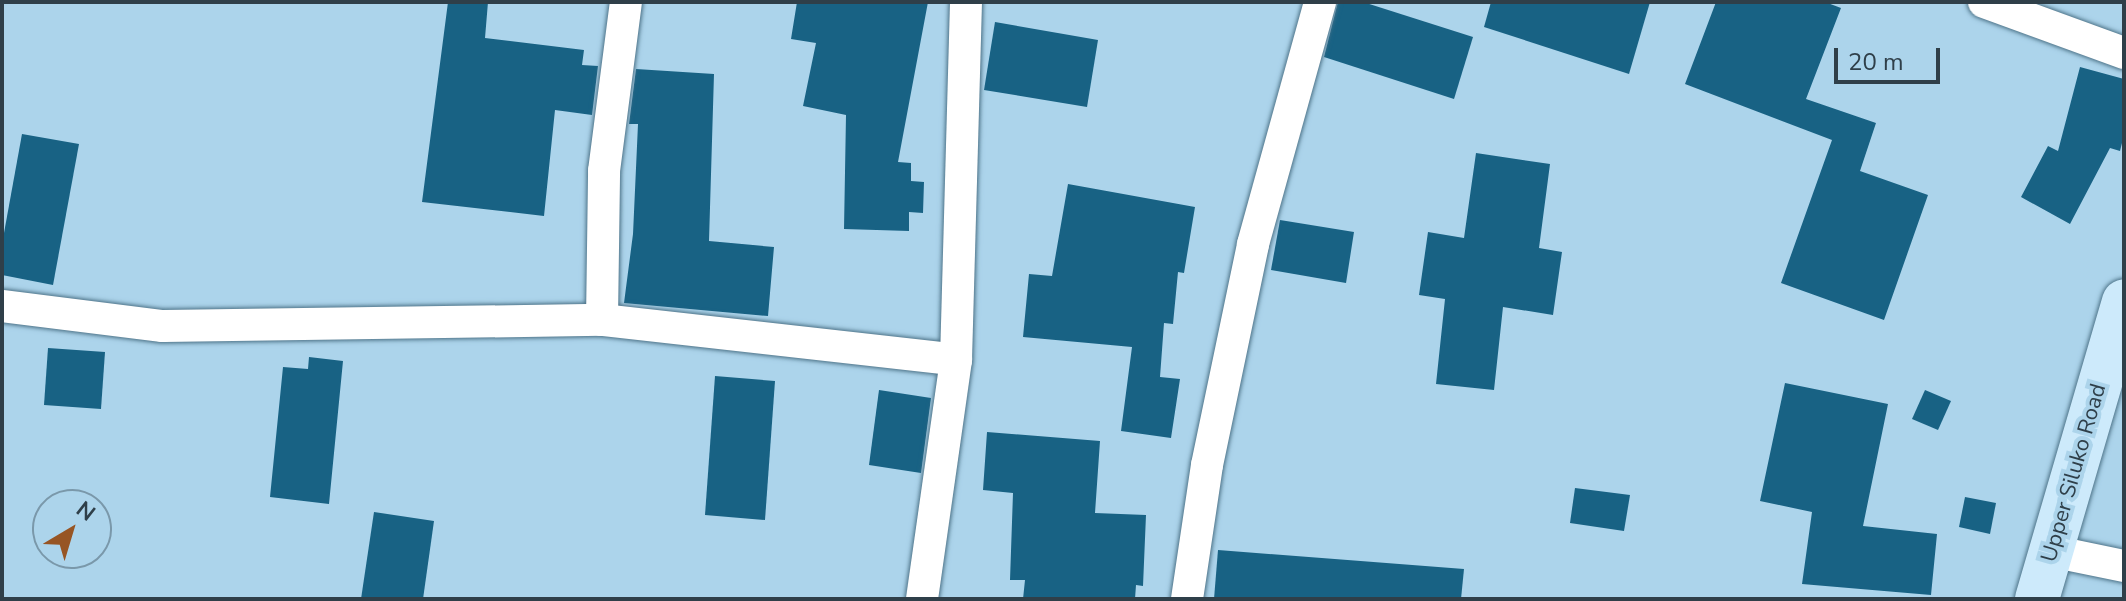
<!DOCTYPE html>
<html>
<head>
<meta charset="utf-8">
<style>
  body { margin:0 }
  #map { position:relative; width:2126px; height:601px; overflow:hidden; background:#acd4eb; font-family:"Nunito Sans",sans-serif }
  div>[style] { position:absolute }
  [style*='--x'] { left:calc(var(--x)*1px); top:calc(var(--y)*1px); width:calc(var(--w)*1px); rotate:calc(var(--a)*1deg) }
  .building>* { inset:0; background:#186284 }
  .roads { filter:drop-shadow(0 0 2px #4e7489) drop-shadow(0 0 2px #4e7489) }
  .minor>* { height:32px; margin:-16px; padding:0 16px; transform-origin:16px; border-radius:16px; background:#fff }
  .primary>* { height:44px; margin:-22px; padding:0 22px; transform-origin:22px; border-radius:22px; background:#cdeafb }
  span { translate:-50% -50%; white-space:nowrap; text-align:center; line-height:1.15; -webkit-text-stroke:8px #acd4eb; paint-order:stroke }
  .street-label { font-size:22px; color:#2f3f49 }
  .frame { position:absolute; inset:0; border:4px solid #2f3f49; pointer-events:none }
  .north { position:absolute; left:32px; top:489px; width:80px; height:80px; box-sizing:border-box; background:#acd4eb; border:2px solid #7a98aa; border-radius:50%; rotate:38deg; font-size:22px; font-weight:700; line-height:32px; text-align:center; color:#2f3f49 }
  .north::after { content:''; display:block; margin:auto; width:28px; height:36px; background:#975524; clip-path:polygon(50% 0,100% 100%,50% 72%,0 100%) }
  .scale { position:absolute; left:1834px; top:48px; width:106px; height:36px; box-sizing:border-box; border:4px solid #2f3f49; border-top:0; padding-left:10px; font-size:24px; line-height:28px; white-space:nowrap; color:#2f3f49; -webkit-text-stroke:6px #acd4eb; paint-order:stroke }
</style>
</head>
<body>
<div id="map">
  <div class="building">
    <i style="clip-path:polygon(448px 2px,488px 2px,485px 38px,584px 50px,582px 65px,598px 66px,592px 115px,555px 110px,544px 216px,422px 202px)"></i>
    <i style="clip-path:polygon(797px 2px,928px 2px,898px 162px,911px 163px,911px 181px,924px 182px,923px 213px,909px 212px,909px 231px,844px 229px,846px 115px,803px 106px,816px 43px,791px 39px)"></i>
    <i style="clip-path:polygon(1338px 2px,1363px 2px,1473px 37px,1454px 99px,1324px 57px)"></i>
    <i style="clip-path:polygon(1491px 2px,1650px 2px,1629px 74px,1484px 27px)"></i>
    <i style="clip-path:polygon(1716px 2px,1825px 2px,1841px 8px,1806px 99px,1876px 123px,1860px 171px,1928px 195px,1884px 320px,1781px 283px,1832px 140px,1685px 84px)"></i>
    <i style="clip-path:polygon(995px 22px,1098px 40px,1087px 107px,984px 90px)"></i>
    <i style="clip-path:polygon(2080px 67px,2124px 79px,2124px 135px,2120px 151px,2110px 148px,2070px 224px,2021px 197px,2048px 146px,2058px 151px)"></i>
    <i style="clip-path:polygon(636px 69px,714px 74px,709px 241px,774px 247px,768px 316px,624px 303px,633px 234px,638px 124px,629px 124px)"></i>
    <i style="clip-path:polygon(22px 134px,79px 144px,53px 285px,2px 275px,2px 244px)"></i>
    <i style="clip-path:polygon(1476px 153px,1550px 164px,1539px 248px,1562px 252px,1553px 315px,1503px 307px,1494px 390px,1436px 384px,1445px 299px,1419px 295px,1428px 232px,1464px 238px)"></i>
    <i style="clip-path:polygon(1068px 184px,1195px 207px,1184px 273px,1178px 272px,1173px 324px,1164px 323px,1160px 377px,1180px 379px,1171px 438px,1121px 431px,1132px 347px,1023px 337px,1029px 274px,1052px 276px)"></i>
    <i style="clip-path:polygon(1280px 220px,1354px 232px,1346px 283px,1271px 270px)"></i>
    <i style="clip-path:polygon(48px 348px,105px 352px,101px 409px,44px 405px)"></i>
    <i style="clip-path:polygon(309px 357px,343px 361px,329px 504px,270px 497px,283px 367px,308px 369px)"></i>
    <i style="clip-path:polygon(715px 376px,775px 381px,765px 520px,705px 515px)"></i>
    <i style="clip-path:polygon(1785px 383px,1888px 404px,1863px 526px,1937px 534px,1931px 595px,1802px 584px,1812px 512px,1760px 501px)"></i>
    <i style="clip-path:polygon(879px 390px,931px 398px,921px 473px,869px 465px)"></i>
    <i style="clip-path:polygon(1925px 390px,1951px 401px,1938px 430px,1912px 419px)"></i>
    <i style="clip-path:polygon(987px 432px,1100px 441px,1095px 513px,1146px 515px,1143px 586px,1136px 585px,1135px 599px,1023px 599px,1025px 580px,1010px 580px,1013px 493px,983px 490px)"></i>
    <i style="clip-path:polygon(1575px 488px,1630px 495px,1624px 531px,1570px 523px)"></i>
    <i style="clip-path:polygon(1965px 497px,1996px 503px,1990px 534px,1959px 527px)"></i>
    <i style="clip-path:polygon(374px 512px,434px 521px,423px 599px,361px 599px)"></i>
    <i style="clip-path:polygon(1218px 550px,1464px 569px,1461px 599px,1214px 599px)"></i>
  </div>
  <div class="roads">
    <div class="minor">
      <i style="--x:1984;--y:2;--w:149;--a:20"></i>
      <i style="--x:2;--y:306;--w:162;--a:7.1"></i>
      <i style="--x:163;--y:326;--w:439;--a:-0.8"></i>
      <i style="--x:602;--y:320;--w:356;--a:6.4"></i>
      <i style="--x:956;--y:360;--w:358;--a:-88.4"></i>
      <i style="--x:602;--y:320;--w:149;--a:-89.2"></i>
      <i style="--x:604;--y:171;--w:170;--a:-82.6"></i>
      <i style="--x:2051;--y:551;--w:75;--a:11.6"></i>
      <i style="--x:922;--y:599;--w:241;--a:-81.9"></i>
      <i style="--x:1187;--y:599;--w:135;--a:-81.5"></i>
      <i style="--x:1207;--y:465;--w:226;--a:-78.2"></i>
      <i style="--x:1253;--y:244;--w:251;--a:-74.5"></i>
    </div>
    <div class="primary">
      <i style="--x:2037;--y:599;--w:310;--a:-73.7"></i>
    </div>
  </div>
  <div class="street-label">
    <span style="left:2074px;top:473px;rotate:-74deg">Upper Siluko Road</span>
  </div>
  <div class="frame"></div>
  <div class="north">N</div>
  <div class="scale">20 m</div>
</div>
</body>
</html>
